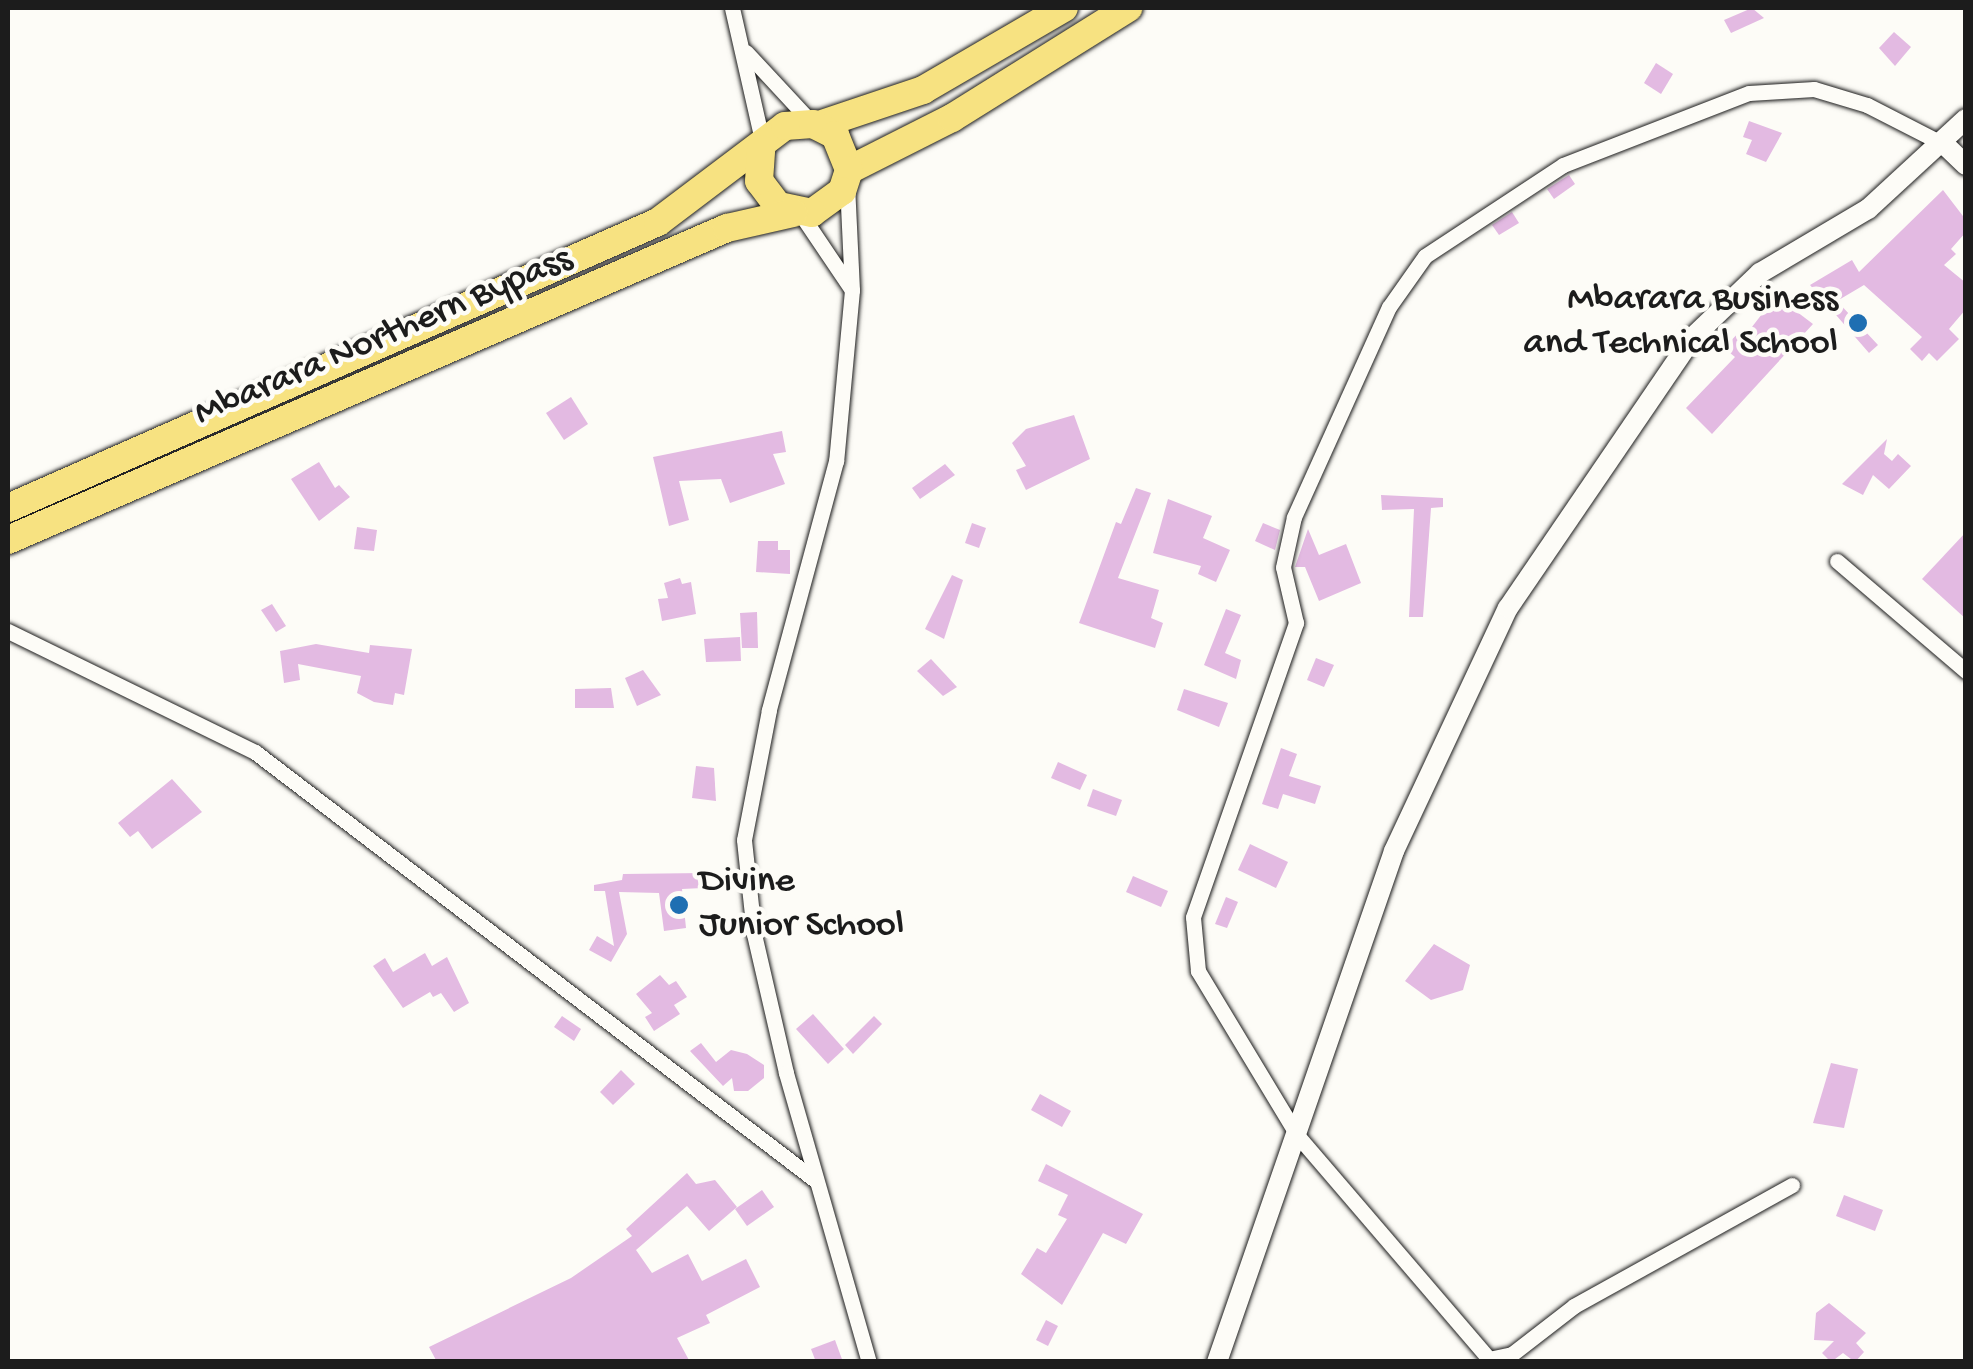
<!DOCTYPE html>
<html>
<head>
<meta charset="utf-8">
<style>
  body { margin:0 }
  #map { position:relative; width:1973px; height:1369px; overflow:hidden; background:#fdfcf7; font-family:"Gochi Hand",sans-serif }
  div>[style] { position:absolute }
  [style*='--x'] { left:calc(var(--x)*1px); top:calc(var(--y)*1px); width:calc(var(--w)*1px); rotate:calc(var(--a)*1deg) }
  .building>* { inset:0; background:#e3bae2 }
  .roads { filter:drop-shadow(0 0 2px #1c1c1c) drop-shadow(0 0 2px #1c1c1c) }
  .street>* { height:15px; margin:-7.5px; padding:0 7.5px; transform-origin:7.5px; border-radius:7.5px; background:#fdfcf7 }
  .secondary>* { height:20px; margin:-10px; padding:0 10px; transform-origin:10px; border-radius:10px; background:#fdfcf7 }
  .highway>* { height:28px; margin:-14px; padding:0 14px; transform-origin:14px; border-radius:14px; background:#f7e281 }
  .dots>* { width:28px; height:28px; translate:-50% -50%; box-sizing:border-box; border:5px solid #fdfcf7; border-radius:50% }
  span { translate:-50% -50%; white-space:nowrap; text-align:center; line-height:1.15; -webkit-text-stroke:9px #fdfcf7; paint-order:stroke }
  .poi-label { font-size:38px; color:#1c1c1c }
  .right { translate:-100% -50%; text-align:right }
  .left { translate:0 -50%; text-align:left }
  .street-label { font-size:38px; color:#1c1c1c }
  .frame { position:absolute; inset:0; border:10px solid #1c1c1c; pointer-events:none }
</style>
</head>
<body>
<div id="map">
  <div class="building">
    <i style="clip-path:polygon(1752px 8px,1764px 18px,1731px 33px,1724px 20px)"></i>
    <i style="clip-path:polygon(1894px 32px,1911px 47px,1895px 66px,1879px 48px)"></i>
    <i style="clip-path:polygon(1656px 63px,1673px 74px,1661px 94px,1644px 83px)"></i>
    <i style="clip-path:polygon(1749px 121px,1782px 133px,1766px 162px,1746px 154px,1752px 140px,1743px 137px)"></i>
    <i style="clip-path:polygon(1569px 175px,1575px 184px,1554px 199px,1547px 189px)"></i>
    <i style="clip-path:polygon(1943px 190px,1966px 220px,1966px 232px,1951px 249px,1956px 254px,1944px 265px,1966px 283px,1966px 309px,1949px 329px,1959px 339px,1937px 361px,1929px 353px,1922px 361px,1910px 349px,1922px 337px,1864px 285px,1837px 301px,1878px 345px,1869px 353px,1810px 285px,1852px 260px,1859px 272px)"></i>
    <i style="clip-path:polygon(1512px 212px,1519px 223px,1499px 235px,1492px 225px)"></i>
    <i style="clip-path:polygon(1776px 296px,1813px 324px,1712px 434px,1686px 408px,1735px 357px,1724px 348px,1743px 328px,1748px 332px)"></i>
    <i style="clip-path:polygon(571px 397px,588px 424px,564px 440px,546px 413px)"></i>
    <i style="clip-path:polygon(1074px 415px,1090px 459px,1026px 490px,1016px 470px,1026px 466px,1012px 443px,1026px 429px)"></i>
    <i style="clip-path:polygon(782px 431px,786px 452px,773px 454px,785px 484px,730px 503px,721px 479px,679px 481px,689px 520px,669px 526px,653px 457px)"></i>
    <i style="clip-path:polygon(1887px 439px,1884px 454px,1892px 461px,1898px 454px,1911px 466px,1889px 489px,1873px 475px,1863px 495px,1842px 484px)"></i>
    <i style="clip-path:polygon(319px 462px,335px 488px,339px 485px,350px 497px,319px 521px,291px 479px)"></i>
    <i style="clip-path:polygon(945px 464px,955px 475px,920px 499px,912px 488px)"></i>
    <i style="clip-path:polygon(1136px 488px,1151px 493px,1118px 578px,1159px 590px,1151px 618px,1163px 623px,1155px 648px,1079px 623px,1116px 522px,1121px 524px)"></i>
    <i style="clip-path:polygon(1381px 495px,1443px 498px,1443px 507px,1431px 508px,1423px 617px,1409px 617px,1414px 509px,1382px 510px)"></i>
    <i style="clip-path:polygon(1168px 499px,1212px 516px,1203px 538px,1230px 550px,1216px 582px,1198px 574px,1201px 566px,1153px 553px)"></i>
    <i style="clip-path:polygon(972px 523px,986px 528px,979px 548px,965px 543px)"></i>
    <i style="clip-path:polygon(1263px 523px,1280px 530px,1275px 550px,1255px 541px)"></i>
    <i style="clip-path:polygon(357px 527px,377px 530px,374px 551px,354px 549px)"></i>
    <i style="clip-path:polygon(1308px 529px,1319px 555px,1346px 544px,1361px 583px,1319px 601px,1305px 567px,1295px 567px)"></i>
    <i style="clip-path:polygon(1966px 532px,1966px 619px,1922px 579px)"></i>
    <i style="clip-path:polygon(758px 541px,778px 541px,778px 550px,790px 550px,790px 574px,756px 572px)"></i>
    <i style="clip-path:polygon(952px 575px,963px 580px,944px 639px,925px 629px)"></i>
    <i style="clip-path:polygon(680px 578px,682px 584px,691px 582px,696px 614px,662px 621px,658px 599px,668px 598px,664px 583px)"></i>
    <i style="clip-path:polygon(272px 604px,286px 626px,276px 632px,261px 610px)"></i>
    <i style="clip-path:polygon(1226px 609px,1241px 615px,1225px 653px,1241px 660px,1236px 679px,1204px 665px)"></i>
    <i style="clip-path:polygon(757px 612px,758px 648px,742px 648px,740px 613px)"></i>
    <i style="clip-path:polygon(740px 637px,741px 661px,706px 662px,704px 639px)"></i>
    <i style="clip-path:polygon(316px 644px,369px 653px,370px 645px,412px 649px,404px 695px,395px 693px,393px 705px,374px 702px,357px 693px,361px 676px,298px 664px,300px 680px,284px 683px,280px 651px)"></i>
    <i style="clip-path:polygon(1316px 658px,1334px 665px,1324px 687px,1307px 680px)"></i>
    <i style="clip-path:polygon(931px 659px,957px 687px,943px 696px,917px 671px)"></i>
    <i style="clip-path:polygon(643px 670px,661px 695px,637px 706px,625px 678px)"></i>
    <i style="clip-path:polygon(611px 688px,614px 708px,575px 708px,575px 689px)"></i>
    <i style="clip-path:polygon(1184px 689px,1228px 703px,1219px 727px,1177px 710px)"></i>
    <i style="clip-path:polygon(1281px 748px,1297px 754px,1289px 776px,1321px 786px,1315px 804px,1283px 794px,1278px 809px,1262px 804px)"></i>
    <i style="clip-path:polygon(1058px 762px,1087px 775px,1080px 790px,1051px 778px)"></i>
    <i style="clip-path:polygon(696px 766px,714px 768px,716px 801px,692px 798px)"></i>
    <i style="clip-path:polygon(172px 779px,202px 812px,152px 849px,138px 831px,130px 837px,118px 823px)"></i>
    <i style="clip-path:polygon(1093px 789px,1122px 800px,1116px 816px,1087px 806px)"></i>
    <i style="clip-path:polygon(1250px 844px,1288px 862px,1276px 888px,1238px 870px)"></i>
    <i style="clip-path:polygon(703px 873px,703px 888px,682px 889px,686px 928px,664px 931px,659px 893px,619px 892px,627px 934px,611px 962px,589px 950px,597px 936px,614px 946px,605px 891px,594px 891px,594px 885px,622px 880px,623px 874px)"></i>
    <i style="clip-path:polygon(1133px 876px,1168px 891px,1161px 907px,1126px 892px)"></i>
    <i style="clip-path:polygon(1226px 897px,1238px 902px,1227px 928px,1215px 924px)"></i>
    <i style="clip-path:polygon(1434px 944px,1470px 965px,1463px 990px,1431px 1000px,1405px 981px)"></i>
    <i style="clip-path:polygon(425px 953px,432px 966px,447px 957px,469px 1003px,454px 1012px,441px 993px,433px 997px,430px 992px,403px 1008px,373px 966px,385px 958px,393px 972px)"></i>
    <i style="clip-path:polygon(660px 975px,669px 985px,676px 981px,687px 997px,674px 1005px,680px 1014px,654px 1031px,645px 1017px,652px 1013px,636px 994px)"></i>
    <i style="clip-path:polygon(813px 1014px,844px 1049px,828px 1064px,796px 1029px)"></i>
    <i style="clip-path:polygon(562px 1016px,581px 1029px,574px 1041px,554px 1027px)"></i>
    <i style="clip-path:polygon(874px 1016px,882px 1024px,853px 1054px,845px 1045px)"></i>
    <i style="clip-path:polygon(701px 1043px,716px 1062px,731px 1050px,747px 1054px,764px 1065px,764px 1078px,748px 1091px,734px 1091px,732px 1078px,723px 1086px,690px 1051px)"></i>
    <i style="clip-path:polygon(1831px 1063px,1858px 1069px,1844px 1128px,1813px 1123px)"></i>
    <i style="clip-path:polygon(621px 1070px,635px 1084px,613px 1105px,600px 1092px)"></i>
    <i style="clip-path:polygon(1040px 1094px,1071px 1111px,1062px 1127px,1031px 1110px)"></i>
    <i style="clip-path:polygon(1046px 1164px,1143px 1214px,1126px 1244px,1103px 1233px,1062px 1305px,1021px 1274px,1037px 1248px,1046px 1253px,1067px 1219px,1058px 1215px,1068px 1195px,1038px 1181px)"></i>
    <i style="clip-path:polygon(687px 1173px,696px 1184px,715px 1180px,737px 1207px,709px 1231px,687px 1206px,636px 1250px,652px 1273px,688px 1254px,702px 1281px,746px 1259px,760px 1287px,706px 1315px,710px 1323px,677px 1338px,690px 1362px,437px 1362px,429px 1347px,571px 1278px,632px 1236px,626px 1229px)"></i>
    <i style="clip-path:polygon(762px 1190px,774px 1207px,747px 1226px,735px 1209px)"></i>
    <i style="clip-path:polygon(1844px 1195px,1883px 1210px,1875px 1231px,1836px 1216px)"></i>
    <i style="clip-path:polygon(1829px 1303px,1866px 1333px,1856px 1343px,1864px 1352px,1855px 1362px,1843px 1353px,1831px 1362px,1822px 1353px,1834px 1341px,1814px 1340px,1816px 1313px)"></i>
    <i style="clip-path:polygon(1046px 1320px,1058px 1326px,1048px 1346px,1036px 1340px)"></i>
    <i style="clip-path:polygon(835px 1340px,843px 1362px,816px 1362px,811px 1349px)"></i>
  </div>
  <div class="roads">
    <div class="street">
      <i style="--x:732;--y:8;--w:140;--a:77.2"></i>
      <i style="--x:746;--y:52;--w:98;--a:47.1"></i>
      <i style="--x:847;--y:184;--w:106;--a:87.3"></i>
      <i style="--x:852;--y:290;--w:172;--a:95.3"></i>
      <i style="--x:836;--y:461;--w:258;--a:105.1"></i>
      <i style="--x:769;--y:710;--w:132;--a:100.9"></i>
      <i style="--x:744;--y:840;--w:95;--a:83.9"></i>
      <i style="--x:754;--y:934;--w:143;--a:77"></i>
      <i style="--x:786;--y:1073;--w:301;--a:74"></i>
      <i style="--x:800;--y:213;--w:93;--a:56"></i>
      <i style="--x:1837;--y:561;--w:170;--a:40.5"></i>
      <i style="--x:8;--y:631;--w:275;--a:26.1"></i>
      <i style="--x:255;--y:752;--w:705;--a:37.39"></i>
      <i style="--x:1792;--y:1185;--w:249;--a:151"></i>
      <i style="--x:1574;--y:1306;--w:78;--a:142.3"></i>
      <i style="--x:1512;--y:1354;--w:24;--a:168"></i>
      <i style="--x:1489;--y:1359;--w:295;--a:-130.6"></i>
      <i style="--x:1297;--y:1135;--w:192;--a:-121.1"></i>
      <i style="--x:1198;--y:971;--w:54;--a:-95.3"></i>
      <i style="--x:1193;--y:917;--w:312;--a:-70.7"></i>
      <i style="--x:1296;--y:623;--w:57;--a:-103.1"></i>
      <i style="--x:1283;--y:567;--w:51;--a:-77.6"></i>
      <i style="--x:1294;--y:517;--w:230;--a:-65.7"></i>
      <i style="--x:1389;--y:307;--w:62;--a:-54.8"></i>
      <i style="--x:1425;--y:256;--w:165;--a:-33.4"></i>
      <i style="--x:1563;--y:165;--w:199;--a:-21.2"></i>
      <i style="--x:1749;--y:93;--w:65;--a:-3.5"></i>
      <i style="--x:1814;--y:89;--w:55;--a:16.8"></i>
      <i style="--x:1867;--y:105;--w:88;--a:27.1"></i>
    </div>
    <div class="secondary">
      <i style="--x:1945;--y:145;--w:29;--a:44"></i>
      <i style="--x:1217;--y:1362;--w:541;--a:-70.89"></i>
      <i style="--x:1394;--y:851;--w:268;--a:-64.9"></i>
      <i style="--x:1508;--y:608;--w:328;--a:-55.7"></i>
      <i style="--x:1693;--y:337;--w:93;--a:-43.7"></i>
      <i style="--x:1760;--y:273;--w:126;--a:-30.7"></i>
      <i style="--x:1868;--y:209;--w:133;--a:-42.6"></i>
    </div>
    <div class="highway">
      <i style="--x:819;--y:125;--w:110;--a:-18.6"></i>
      <i style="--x:923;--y:90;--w:163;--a:-30.2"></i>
      <i style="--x:849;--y:170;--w:115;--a:-26.8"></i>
      <i style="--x:952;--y:118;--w:208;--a:-32"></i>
      <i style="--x:8;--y:508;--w:710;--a:-23.75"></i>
      <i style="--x:658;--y:222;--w:159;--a:-37.1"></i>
      <i style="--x:785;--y:126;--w:28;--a:-4"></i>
      <i style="--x:813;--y:124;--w:25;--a:27"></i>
      <i style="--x:835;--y:135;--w:38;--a:68"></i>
      <i style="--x:849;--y:170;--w:22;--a:108"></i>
      <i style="--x:842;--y:191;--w:37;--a:144"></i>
      <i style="--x:812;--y:213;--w:35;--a:-168"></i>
      <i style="--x:778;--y:206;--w:31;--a:-127"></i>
      <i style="--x:759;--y:181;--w:32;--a:-86"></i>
      <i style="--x:8;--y:540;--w:784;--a:-23.46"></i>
      <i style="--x:727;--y:228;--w:68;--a:-12.8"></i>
    </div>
  </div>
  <div class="dots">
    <i style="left:1858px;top:323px;background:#1f6fb2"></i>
    <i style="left:679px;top:905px;background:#1f6fb2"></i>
  </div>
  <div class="poi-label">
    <span class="right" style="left:1838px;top:323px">Mbarara Business<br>and Technical School</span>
    <span class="left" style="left:699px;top:905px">Divine<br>Junior School</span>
  </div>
  <div class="street-label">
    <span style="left:384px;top:338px;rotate:-23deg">Mbarara Northern Bypass</span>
  </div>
  <div class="frame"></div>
</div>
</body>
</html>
